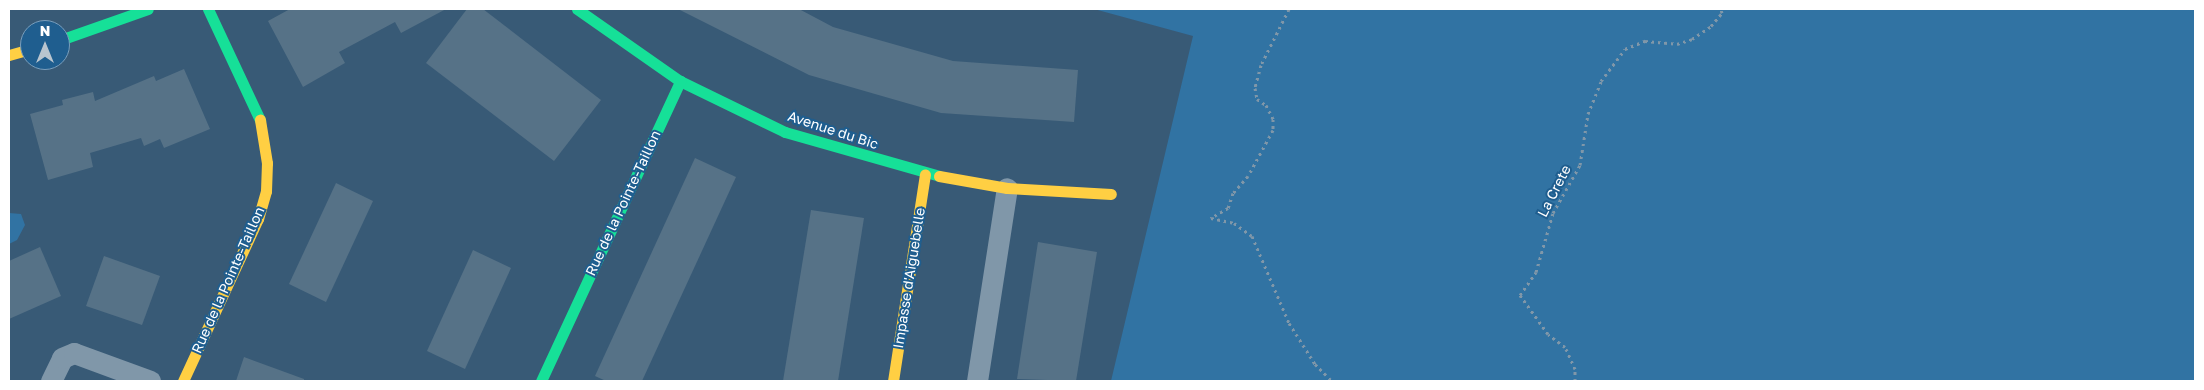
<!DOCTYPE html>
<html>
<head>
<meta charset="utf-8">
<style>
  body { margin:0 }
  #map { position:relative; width:2204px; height:390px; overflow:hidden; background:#385a76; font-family:"Golos Text",sans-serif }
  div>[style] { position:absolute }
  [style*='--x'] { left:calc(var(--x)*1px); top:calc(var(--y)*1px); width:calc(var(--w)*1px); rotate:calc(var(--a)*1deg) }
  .green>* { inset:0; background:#3173a3 }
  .building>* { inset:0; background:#567287 }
  .path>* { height:3px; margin-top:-1.5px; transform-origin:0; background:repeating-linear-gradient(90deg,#8097a9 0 2.5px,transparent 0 6.5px) }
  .street>* { height:21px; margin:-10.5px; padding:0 10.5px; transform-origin:10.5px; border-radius:10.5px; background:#8097a9 }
  .fast>* { height:11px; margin:-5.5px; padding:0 5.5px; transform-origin:5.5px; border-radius:5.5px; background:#16e098 }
  .slow>* { height:11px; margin:-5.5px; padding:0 5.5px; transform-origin:5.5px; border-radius:5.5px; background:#ffcf43 }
  span { translate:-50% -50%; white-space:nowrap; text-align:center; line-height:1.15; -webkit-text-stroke:4px #1f5e8f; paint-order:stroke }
  .street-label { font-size:14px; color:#fff }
  .frame { position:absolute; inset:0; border:10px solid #fff; pointer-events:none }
  .north { position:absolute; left:20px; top:20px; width:50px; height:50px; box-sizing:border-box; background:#1f5e8f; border:1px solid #799ebc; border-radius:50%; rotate:0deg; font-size:14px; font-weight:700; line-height:20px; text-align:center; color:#fff }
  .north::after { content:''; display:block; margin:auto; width:18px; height:22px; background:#b9c5cf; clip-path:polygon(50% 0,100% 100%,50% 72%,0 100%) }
</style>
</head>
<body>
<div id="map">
  <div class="green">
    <i style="clip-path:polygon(1094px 9px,2195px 9px,2195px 381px,1111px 381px,1193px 36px)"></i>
    <i style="clip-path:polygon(9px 213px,21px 214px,25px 225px,17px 240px,9px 244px)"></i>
  </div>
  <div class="building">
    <i style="clip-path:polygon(290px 9px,446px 9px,401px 33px,395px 22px,339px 52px,345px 63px,303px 87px,268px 21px)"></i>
    <i style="clip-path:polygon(467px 9px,483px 9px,601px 100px,554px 161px,426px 63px)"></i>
    <i style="clip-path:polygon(678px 9px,799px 9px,833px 27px,953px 61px,1078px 70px,1074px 122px,941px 113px,809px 75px)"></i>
    <i style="clip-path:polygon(184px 69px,210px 129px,164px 148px,160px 139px,144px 146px,141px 138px,90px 153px,93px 167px,48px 180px,30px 114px,63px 105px,62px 100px,93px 92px,95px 101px,154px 76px,156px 81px)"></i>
    <i style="clip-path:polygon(695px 158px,736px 177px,642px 381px,606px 381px,595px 376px)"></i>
    <i style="clip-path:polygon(336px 183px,373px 201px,326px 302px,289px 284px)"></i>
    <i style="clip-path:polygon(811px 210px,864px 218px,838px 381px,783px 381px)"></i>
    <i style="clip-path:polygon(1038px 242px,1097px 252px,1076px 381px,1017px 379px)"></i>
    <i style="clip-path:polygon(40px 247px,61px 296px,9px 319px,9px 261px)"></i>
    <i style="clip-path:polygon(473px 250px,511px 268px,465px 369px,427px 351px)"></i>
    <i style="clip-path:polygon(104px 256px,160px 276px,142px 325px,86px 306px)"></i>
    <i style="clip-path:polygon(244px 357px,304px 379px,304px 381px,236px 381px)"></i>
  </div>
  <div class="path">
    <i style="--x:1289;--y:9;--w:63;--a:116.6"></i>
    <i style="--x:1261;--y:65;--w:24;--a:105"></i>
    <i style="--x:1255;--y:88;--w:11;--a:80"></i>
    <i style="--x:1257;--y:99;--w:11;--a:34"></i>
    <i style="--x:1266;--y:105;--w:16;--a:63"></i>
    <i style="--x:1273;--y:119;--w:11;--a:90"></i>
    <i style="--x:1273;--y:130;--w:52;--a:118.5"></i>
    <i style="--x:1248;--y:176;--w:23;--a:131"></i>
    <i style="--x:1233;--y:193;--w:16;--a:108"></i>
    <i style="--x:1228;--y:208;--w:20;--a:150"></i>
    <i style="--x:1211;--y:218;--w:24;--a:12"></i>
    <i style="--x:1234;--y:223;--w:22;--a:36"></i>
    <i style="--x:1252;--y:236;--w:95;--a:67"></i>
    <i style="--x:1289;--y:323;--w:49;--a:57.6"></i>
    <i style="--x:1315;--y:364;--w:24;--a:45"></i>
    <i style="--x:1575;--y:381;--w:12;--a:-90"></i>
    <i style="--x:1575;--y:369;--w:24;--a:-114"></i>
    <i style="--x:1565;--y:347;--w:21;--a:-143"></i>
    <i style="--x:1548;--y:334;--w:48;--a:-125.7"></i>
    <i style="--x:1520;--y:295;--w:28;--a:-55"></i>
    <i style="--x:1536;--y:272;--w:61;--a:-73.9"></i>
    <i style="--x:1553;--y:213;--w:55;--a:-60.6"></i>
    <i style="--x:1580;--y:165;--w:52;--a:-81.1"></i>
    <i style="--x:1588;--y:114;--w:35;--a:-68"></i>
    <i style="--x:1601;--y:81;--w:40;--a:-53"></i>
    <i style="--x:1625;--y:49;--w:22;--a:-22"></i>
    <i style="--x:1645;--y:41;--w:32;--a:5"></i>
    <i style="--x:1677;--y:44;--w:16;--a:-18"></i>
    <i style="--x:1692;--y:39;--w:23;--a:-34"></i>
    <i style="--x:1711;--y:26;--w:17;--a:-50"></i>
    <i style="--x:1722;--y:13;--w:4;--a:-104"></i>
  </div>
  <div class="street">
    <i style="--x:51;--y:381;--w:25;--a:-64"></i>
    <i style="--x:62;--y:358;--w:13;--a:-23"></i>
    <i style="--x:74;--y:353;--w:81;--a:20.2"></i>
    <i style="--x:977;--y:381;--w:195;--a:-81.2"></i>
  </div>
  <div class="fast">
    <i style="--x:208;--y:9;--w:123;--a:64.9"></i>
    <i style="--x:577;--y:9;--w:126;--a:35"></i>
    <i style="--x:680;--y:81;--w:117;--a:25.9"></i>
    <i style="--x:785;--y:132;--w:160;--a:15.9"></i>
    <i style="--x:60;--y:40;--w:93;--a:-19.4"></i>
    <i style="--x:541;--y:381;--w:331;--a:-65.1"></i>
  </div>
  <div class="slow">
    <i style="--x:9;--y:55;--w:22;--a:-16"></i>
    <i style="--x:939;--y:176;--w:69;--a:10"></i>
    <i style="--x:1007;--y:188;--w:104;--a:3.3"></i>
    <i style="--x:183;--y:381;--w:179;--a:-65.2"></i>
    <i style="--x:258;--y:219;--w:29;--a:-74"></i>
    <i style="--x:266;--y:191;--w:28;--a:-88"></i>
    <i style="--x:267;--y:163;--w:44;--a:-99.2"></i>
    <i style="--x:893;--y:381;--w:209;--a:-81.2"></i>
  </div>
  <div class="street-label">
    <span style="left:833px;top:130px;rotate:18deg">Avenue du Bic</span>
    <span style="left:1554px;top:191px;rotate:-63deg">La Crete</span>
    <span style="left:623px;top:203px;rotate:-65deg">Rue de la Pointe-Taillon</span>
    <span style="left:909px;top:278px;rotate:-81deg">Impasse d'Aiguebelle</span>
    <span style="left:228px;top:280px;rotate:-66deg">Rue de la Pointe-Taillon</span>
  </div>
  <div class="frame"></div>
  <div class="north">N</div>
</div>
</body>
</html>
